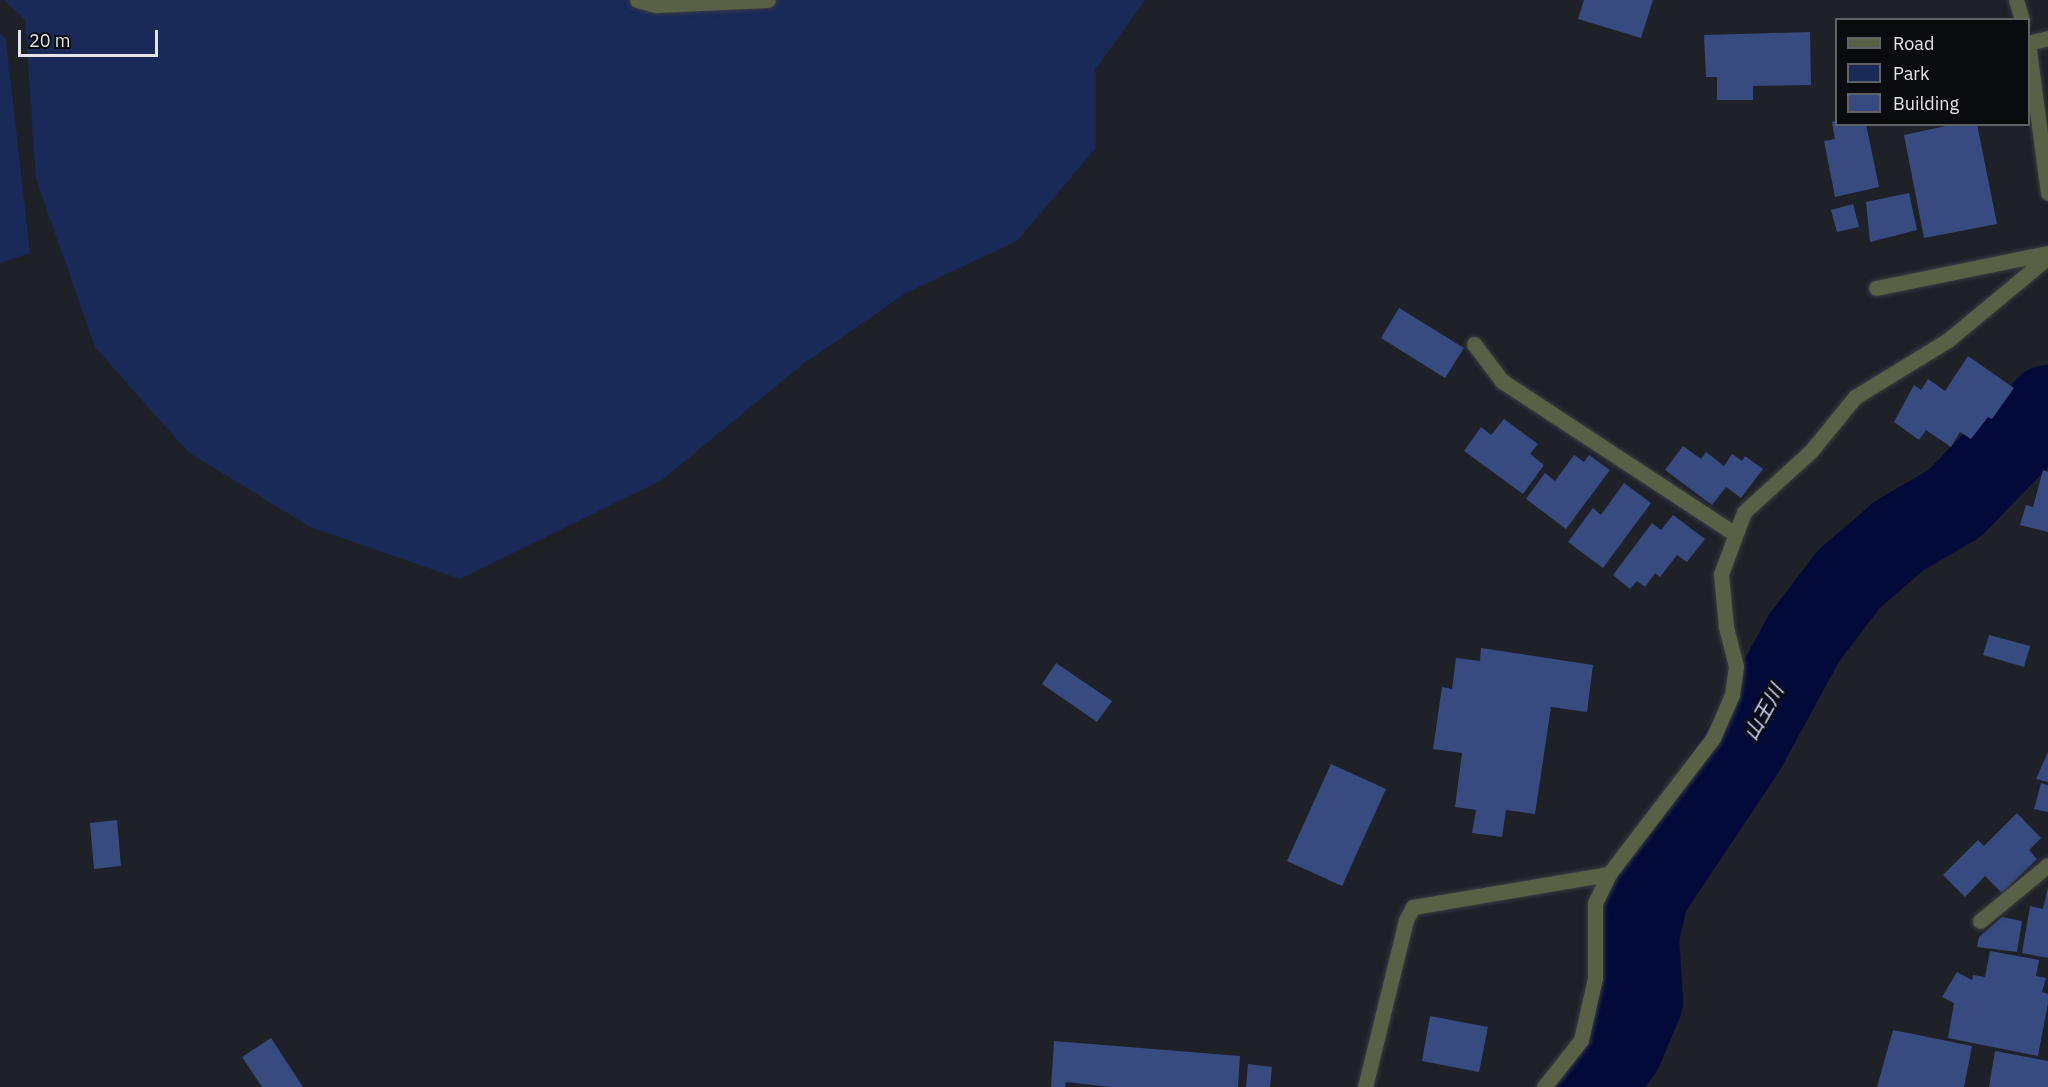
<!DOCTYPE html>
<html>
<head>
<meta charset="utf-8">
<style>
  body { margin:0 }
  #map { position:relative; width:2048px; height:1087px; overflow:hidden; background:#1e2128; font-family:"IBM Plex Sans","Noto Sans JP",sans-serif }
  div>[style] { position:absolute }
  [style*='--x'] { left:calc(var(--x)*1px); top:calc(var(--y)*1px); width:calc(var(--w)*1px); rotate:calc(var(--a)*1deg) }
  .green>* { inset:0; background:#192958 }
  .river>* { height:84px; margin:-42px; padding:0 42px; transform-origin:42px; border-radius:42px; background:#030a3a }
  .building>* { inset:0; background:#374b80 }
  .roads { filter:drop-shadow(0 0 2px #3a3c43) drop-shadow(0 0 2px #3a3c43) }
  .service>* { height:15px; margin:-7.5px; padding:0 7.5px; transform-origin:7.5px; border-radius:7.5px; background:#586046 }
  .minor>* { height:15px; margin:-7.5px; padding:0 7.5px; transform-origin:7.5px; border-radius:7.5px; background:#586046 }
  .tertiary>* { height:15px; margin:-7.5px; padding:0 7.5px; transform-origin:7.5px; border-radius:7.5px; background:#586046 }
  span { translate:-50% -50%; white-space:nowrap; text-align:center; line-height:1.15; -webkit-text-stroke:4.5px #0a0b0e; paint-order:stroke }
  .water-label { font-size:20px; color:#cad8fa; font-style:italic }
  .legend { position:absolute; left:1835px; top:18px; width:195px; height:108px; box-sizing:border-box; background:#0a0b0e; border:2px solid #616266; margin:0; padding:8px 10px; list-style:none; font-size:18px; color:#e3e5ea }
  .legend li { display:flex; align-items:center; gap:12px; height:30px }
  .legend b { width:30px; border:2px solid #616266 }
  .scale { position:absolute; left:18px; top:30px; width:140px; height:27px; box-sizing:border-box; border:3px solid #e3e5ea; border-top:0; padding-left:8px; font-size:18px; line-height:21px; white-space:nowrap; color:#e3e5ea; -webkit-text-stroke:4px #0a0b0e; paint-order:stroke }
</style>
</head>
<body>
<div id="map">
  <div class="green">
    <i style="clip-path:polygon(4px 0,1145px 0,1095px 70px,1095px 149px,1017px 241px,906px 293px,803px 364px,662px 480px,460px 579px,310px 527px,188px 452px,95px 347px,36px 179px,25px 20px)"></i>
    <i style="clip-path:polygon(0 33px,6px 39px,30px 253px,0 263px)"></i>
  </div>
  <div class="river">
    <i style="--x:1593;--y:1087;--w:47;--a:-53.6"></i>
    <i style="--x:1621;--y:1049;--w:52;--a:-67.4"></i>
    <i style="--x:1641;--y:1001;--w:65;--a:-93.5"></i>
    <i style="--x:1637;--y:936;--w:43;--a:-76.6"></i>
    <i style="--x:1647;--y:894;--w:173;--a:-56.3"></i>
    <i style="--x:1743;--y:750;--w:128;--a:-61.4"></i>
    <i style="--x:1804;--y:638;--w:74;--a:-52.7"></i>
    <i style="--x:1849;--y:579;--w:66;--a:-40.7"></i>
    <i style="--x:1899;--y:536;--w:65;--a:-30.5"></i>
    <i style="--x:1955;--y:503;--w:134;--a:-45.9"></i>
  </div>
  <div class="building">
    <i style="clip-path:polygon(1584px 0,1653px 0,1641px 38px,1578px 19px)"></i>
    <i style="clip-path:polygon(1810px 32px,1811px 85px,1753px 86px,1753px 100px,1717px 100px,1717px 77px,1706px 77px,1704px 35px)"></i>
    <i style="clip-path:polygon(1836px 121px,1836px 124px,1866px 124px,1879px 187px,1835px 197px,1824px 141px,1835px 139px,1832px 122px)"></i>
    <i style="clip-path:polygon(1955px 124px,1977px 124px,1997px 224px,1924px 238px,1904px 135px)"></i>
    <i style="clip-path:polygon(1909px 193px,1917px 230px,1870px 242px,1866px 202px)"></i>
    <i style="clip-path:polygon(1853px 204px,1859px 227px,1837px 232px,1831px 210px)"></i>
    <i style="clip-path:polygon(1399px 308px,1464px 348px,1445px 378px,1381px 338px)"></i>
    <i style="clip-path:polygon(1968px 356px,2014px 388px,1992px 419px,1988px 417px,1971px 439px,1960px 432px,1951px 447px,1926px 430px,1919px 440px,1894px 422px,1914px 385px,1921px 390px,1928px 379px,1945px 391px)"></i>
    <i style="clip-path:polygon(1504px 419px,1538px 444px,1530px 454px,1544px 465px,1523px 494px,1464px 451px,1481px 427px,1491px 435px)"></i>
    <i style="clip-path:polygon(1683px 446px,1701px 459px,1706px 452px,1724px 466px,1732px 454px,1742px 461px,1745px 456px,1763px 469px,1741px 498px,1726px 487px,1712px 505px,1665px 470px)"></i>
    <i style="clip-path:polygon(1574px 455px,1584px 462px,1589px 455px,1610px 470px,1566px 529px,1526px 499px,1545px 473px,1555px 481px)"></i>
    <i style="clip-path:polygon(2043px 470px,2048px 472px,2048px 532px,2020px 525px,2026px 505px,2033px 507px)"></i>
    <i style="clip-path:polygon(1624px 483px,1651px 503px,1603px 568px,1568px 542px,1593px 508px,1601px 515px)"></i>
    <i style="clip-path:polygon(1673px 515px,1705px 539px,1687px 562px,1677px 555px,1660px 577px,1655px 573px,1645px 587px,1637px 581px,1630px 589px,1613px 575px,1652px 523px,1661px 530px)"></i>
    <i style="clip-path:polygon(1989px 635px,2030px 646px,2024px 667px,1983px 655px)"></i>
    <i style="clip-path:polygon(1481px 648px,1593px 665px,1587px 712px,1551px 707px,1535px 814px,1506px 810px,1502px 837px,1472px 833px,1476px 810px,1455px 807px,1462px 753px,1433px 749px,1442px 687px,1452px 689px,1456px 658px,1480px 661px)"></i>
    <i style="clip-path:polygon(1056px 663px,1112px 701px,1097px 722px,1042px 684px)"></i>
    <i style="clip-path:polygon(2048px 752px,2048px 782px,2036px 779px)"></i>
    <i style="clip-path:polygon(1331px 764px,1386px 789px,1342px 886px,1287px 861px)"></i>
    <i style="clip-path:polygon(2041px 783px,2048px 785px,2048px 812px,2034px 809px)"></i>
    <i style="clip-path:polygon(2017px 813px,2041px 838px,2029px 850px,2037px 859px,2002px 893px,1985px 876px,1965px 897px,1943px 875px,1978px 840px,1984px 846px)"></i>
    <i style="clip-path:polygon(117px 820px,121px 866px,94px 869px,90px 823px)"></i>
    <i style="clip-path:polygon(2048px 887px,2048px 958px,2022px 953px,2030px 906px,2043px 909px)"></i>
    <i style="clip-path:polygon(2002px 917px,2022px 921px,2017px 952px,1977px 947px,1979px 937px)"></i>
    <i style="clip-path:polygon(1990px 951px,2039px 960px,2036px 976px,2046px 978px,2042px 992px,2048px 994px,2048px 1003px,2038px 1056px,1948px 1038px,1954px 1003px,1942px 997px,1957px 972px,1972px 980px,1973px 975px,1985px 977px)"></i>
    <i style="clip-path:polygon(1430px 1016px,1488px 1027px,1479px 1072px,1422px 1061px)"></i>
    <i style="clip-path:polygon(1893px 1030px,1972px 1046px,1964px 1087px,1877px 1087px)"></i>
    <i style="clip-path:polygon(271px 1038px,303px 1087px,262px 1087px,242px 1057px)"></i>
    <i style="clip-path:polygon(1054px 1041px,1240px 1056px,1238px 1087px,1110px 1087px,1066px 1082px,1065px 1087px,1051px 1087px)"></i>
    <i style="clip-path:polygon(1995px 1051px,2048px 1061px,2048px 1087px,1989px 1087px)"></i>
    <i style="clip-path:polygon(1248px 1064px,1272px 1067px,1270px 1087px,1246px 1087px)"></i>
  </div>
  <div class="roads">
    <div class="service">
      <i style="--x:2028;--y:43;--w:21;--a:-14"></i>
      <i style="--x:1876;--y:288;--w:176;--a:-11.5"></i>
      <i style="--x:1980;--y:921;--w:88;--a:-39.5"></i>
    </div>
    <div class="minor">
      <i style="--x:2016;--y:0;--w:21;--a:73"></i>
      <i style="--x:2028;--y:43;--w:151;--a:82.4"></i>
      <i style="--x:1474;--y:344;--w:46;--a:52.9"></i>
      <i style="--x:1502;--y:381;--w:279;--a:33.3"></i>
      <i style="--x:1365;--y:1087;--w:172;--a:-76.2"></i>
      <i style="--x:1406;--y:920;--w:15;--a:-62"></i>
      <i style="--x:1413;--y:907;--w:199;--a:-9.6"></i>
      <i style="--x:1609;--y:874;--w:171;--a:-52.6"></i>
      <i style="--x:1713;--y:738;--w:47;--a:-66.2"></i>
      <i style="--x:1732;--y:695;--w:29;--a:-82"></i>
      <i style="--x:1736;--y:666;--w:40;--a:-104.4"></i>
      <i style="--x:1726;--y:627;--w:53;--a:-95.4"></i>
      <i style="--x:1721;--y:574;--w:66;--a:-69.6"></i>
      <i style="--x:1744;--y:512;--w:91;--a:-42.3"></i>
      <i style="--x:1811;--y:451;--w:70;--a:-50.8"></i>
      <i style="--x:1855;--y:397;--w:109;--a:-31.5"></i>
      <i style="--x:1948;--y:340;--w:130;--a:-39.7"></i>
      <i style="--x:1544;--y:1087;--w:60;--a:-51.8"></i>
      <i style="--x:1581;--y:1040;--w:64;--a:-77.3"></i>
      <i style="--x:1595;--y:978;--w:75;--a:-90"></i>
      <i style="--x:1595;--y:903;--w:32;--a:-64"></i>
    </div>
    <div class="tertiary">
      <i style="--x:637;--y:0;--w:20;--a:15"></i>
      <i style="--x:656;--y:5;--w:112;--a:-2.6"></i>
    </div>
  </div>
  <div class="water-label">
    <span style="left:1763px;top:712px;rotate:-61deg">山王川</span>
  </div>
  <ul class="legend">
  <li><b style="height:8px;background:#586046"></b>Road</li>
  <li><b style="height:16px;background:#192958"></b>Park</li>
  <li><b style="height:16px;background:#374b80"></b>Building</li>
  </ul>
  <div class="scale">20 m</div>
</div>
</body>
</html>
